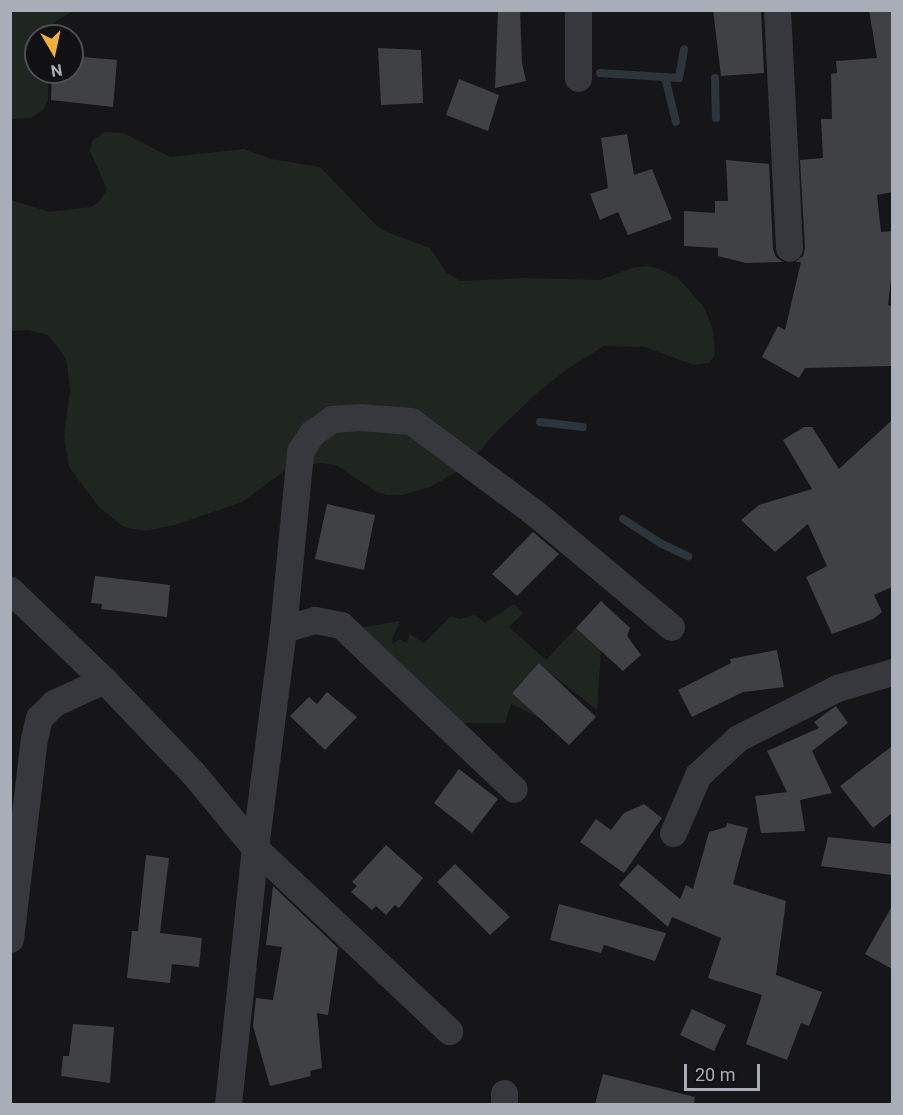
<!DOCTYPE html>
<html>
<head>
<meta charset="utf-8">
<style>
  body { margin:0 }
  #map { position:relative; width:903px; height:1115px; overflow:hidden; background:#161618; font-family:Roboto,sans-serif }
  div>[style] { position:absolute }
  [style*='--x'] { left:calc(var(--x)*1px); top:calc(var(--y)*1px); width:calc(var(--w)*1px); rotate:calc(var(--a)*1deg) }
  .green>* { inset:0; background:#1e261f }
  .stream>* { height:8px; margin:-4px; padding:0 4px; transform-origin:4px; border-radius:4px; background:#2c353c }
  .building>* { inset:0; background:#404145 }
  .minor>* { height:27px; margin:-13.5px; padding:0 13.5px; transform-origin:13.5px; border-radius:13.5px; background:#37383d }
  span { translate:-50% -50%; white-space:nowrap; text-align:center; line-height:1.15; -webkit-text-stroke:6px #111113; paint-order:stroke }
  .frame { position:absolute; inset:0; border:12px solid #a8adb8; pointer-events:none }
  .north { position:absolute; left:24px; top:24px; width:60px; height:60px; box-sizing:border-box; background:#111113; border:2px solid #4d4f55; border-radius:50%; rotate:171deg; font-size:16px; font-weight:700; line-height:24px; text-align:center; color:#a8adb8 }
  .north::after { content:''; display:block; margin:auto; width:21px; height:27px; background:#f2b134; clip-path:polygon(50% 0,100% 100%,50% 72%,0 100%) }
  .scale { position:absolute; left:684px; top:1064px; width:76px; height:27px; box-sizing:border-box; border:3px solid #a8adb8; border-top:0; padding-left:8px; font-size:18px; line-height:21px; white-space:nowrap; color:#a8adb8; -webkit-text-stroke:4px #111113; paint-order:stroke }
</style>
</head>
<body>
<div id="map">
  <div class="green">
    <i style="clip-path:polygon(10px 11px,73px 11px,52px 24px,51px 36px,36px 36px,36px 72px,48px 72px,48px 100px,43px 110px,31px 118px,11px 119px)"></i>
    <i style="clip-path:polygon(105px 132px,124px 133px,170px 157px,244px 149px,271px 159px,320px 167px,377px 226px,387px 232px,430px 248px,447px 273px,460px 281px,524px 278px,600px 280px,632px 268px,647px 266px,660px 269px,678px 278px,704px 307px,713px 330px,715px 355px,709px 363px,694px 365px,645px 347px,604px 346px,570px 367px,539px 391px,495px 433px,465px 467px,430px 487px,402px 495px,387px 495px,375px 491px,336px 465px,320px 463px,287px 469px,242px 502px,175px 525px,145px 531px,124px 527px,99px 507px,69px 467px,64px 436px,70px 391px,67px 363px,62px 352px,48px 335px,28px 330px,11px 331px,11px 200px,49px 212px,91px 207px,100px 201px,107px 189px,90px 151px,92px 141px)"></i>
    <i style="clip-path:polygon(514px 604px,523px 613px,509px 627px,546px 660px,576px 628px,601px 649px,597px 710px,545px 669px,539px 679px,522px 681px,512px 692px,540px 718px,511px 704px,505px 723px,461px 723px,346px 630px,400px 621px,392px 639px,393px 644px,400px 639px,407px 643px,410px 634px,424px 643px,451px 616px,459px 619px,475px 615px,485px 623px)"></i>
  </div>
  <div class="stream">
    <i style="--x:600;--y:73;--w:79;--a:3.6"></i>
    <i style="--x:679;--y:78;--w:29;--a:-80"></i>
    <i style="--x:665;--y:77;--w:46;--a:76.3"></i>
    <i style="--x:715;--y:78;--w:40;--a:88.6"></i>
    <i style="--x:540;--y:422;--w:43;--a:6.6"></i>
    <i style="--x:623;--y:519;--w:46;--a:32.7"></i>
    <i style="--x:662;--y:544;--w:29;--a:25"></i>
  </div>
  <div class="building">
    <i style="clip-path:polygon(498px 10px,520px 10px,522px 63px,526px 81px,495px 88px)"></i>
    <i style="clip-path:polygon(713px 10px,761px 10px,764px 73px,721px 76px)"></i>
    <i style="clip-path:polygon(869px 10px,892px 10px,892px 192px,877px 195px,881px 232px,892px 231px,892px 271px,888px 305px,892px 306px,892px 366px,805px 368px,799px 378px,762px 357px,778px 326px,785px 330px,801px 262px,795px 262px,803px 256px,805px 248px,800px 160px,823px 158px,821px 119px,832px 119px,831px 74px,837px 73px,836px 61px,877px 58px)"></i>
    <i style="clip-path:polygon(378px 48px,421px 50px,423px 103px,381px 105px)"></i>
    <i style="clip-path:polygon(72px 56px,117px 60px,113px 107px,51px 100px,52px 72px,72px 72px)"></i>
    <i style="clip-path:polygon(459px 79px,499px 95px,488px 131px,446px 115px)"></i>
    <i style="clip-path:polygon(627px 134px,634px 175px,652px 169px,672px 219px,628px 235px,618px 212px,600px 220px,590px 194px,608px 188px,601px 138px)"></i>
    <i style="clip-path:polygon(726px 160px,769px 164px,773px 249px,776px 257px,783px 262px,746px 263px,718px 256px,718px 248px,684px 246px,684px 211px,715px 213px,715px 201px,728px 201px)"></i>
    <i style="clip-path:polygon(892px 420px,892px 587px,874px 595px,882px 612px,873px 619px,832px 634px,806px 577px,827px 566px,808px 524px,775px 552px,741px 520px,759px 505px,812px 489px,783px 440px,804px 427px,812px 427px,839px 469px)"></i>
    <i style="clip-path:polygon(327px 504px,375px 515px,364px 570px,315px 559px)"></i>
    <i style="clip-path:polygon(533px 532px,559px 554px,517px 596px,492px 574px)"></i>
    <i style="clip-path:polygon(95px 576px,170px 585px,167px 617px,101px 609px,102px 604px,91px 603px)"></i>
    <i style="clip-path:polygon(601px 601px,630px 628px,627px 636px,641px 655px,623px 671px,576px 628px)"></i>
    <i style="clip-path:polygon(777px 650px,784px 687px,743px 692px,692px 717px,678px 690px,731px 663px,730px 659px)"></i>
    <i style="clip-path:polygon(539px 663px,596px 717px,569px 745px,512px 693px)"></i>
    <i style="clip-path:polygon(327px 692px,357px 717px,325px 750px,290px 716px,309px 697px,317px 704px)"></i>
    <i style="clip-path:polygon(836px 706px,848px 723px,812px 751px,832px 793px,800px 800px,805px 831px,761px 833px,755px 796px,787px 792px,767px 751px,819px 728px,814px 722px)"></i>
    <i style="clip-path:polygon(892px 746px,892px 813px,873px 828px,840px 786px)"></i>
    <i style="clip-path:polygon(459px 769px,498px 799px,472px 833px,434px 803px)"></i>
    <i style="clip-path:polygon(644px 804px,662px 818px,624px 873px,580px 842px,596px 819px,611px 830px,624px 813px)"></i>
    <i style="clip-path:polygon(727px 823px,748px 828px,733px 884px,786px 901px,776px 975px,822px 992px,809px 1026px,801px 1023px,787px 1060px,746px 1044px,762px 995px,708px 978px,721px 938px,672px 917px,668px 927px,619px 885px,638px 864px,680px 899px,686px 885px,693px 889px,709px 832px,726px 827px)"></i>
    <i style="clip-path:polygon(828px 837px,892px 844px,892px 875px,821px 866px)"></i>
    <i style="clip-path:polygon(386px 845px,423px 878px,399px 908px,395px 905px,386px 915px,376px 906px,372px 910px,351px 892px,357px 886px,352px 882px)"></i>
    <i style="clip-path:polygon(146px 855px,169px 858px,160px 933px,202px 938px,199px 967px,172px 964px,170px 983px,127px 978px,132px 931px,138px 931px)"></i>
    <i style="clip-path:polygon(455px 864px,510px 917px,490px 935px,437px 882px)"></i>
    <i style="clip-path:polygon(273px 886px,338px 948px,328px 1015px,317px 1013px,322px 1068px,310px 1071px,311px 1076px,270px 1086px,253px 1026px,256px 998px,273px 1000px,282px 947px,266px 945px)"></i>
    <i style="clip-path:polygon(559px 904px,666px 933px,655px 961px,604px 945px,601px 953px,550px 940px)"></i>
    <i style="clip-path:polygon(892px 906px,892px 969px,865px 954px)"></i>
    <i style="clip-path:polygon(692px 1009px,726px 1025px,714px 1051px,680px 1035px)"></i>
    <i style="clip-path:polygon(73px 1024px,114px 1027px,110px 1083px,61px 1076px,63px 1056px,69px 1056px)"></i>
    <i style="clip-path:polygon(603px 1074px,695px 1097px,694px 1104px,595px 1104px)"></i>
  </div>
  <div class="minor">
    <i style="--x:578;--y:10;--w:68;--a:90"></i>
    <i style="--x:777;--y:10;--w:238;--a:87.1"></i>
    <i style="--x:10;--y:590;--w:130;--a:43.8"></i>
    <i style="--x:104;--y:680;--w:129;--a:46.3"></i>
    <i style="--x:193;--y:773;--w:97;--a:50.4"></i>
    <i style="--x:255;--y:848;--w:267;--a:43.3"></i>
    <i style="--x:283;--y:629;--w:33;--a:-16"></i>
    <i style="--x:315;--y:620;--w:26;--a:11"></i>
    <i style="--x:341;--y:625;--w:238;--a:43.5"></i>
    <i style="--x:673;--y:833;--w:63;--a:-66.7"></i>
    <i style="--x:698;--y:775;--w:54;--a:-42.8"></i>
    <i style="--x:738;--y:738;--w:111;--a:-26.8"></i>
    <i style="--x:837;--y:688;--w:57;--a:-16.2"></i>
    <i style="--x:10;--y:939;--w:201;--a:-83.2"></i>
    <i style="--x:34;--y:739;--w:22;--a:-77"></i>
    <i style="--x:39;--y:718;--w:21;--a:-45"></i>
    <i style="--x:54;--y:703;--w:55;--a:-24.7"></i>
    <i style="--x:228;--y:1104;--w:257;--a:-84"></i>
    <i style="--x:255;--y:848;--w:221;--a:-82.7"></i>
    <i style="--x:283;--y:629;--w:179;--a:-84.5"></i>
    <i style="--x:300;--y:451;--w:22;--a:-56"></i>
    <i style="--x:312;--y:433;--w:24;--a:-35"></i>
    <i style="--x:332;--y:419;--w:28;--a:-4"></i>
    <i style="--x:360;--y:417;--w:51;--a:4.5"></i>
    <i style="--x:411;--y:421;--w:156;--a:36.6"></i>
    <i style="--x:536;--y:514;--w:176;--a:39.9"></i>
    <i style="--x:504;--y:1104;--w:11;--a:-90"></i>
  </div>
  <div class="frame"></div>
  <div class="north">N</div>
  <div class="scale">20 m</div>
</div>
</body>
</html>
